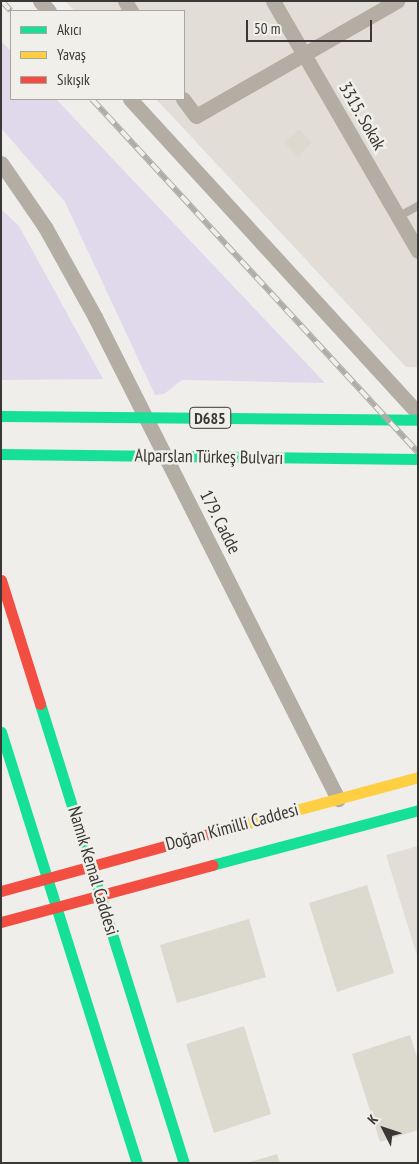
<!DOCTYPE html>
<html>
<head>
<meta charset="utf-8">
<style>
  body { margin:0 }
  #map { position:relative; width:419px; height:1164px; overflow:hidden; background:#efeeeb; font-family:"PT Sans Narrow",sans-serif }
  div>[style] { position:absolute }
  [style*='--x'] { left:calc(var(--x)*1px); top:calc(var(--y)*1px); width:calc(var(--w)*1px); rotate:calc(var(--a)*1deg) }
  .built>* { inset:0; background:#e2ded7 }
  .green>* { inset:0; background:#e0d9ec }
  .building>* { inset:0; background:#dcd9cf }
  .lane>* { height:8px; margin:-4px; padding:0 4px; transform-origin:4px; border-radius:4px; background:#b3ada4 }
  .street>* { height:15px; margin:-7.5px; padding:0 7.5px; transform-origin:7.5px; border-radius:7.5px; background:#b3ada4 }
  .fast>* { height:11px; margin:-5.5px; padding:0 5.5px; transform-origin:5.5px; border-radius:5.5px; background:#16e098 }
  .slow>* { height:11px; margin:-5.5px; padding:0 5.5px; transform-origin:5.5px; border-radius:5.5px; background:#ffcf43 }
  .jam>* { height:11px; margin:-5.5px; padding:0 5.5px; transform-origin:5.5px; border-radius:5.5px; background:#f24e42 }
  .rail>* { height:5.5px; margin-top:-2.75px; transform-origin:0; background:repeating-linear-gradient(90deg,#f1efe9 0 11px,#b0ada8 0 22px); box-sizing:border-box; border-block:1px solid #b0ada8 }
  span { translate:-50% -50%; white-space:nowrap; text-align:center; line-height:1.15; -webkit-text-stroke:5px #f1efe9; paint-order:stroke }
  .shield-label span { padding:1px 4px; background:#f1efe9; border:1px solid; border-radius:4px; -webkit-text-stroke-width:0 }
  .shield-label { font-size:16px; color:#393836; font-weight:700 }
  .street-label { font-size:18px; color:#393836 }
  .frame { position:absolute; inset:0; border:2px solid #393836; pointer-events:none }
  .legend { position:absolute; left:10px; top:10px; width:175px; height:90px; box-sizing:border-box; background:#f1efe9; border:1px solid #a7a6a1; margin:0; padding:6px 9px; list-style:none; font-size:15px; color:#393836 }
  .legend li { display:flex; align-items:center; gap:10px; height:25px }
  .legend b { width:25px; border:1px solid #a7a6a1 }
  .north { position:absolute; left:359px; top:1104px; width:50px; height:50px; -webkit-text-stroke:4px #f1efe9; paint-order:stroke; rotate:311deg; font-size:14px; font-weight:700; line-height:20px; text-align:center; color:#393836 }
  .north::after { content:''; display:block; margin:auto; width:18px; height:22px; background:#393836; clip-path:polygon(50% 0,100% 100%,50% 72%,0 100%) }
  .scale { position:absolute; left:246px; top:20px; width:126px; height:22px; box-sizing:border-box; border:2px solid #393836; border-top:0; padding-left:6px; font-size:15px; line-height:18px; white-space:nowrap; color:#393836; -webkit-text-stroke:4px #f1efe9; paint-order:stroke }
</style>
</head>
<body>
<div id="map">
  <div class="built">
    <i style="clip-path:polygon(65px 1px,418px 1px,418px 367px,406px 367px,156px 99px,184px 99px,184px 11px,75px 11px)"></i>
    <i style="clip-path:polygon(418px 846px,418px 959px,386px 855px)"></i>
  </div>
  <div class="green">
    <i style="clip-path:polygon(1px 41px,11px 51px,11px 99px,56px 99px,325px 383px,182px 380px,164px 394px,155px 395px,65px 202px,1px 128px)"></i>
    <i style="clip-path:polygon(1px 209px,19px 226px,103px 379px,1px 380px)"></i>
  </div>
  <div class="building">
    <i style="clip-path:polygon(299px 129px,312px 142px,298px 157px,284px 143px)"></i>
    <i style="clip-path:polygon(367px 885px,394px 973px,337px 992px,309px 903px)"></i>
    <i style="clip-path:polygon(249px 919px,266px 977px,177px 1003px,160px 945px)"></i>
    <i style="clip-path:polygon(244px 1026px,271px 1114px,214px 1133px,186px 1044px)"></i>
    <i style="clip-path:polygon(410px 1035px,418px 1060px,418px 1130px,380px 1142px,352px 1054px)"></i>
    <i style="clip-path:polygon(277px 1154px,280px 1163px,250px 1163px,250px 1162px)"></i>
  </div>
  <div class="lane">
    <i style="--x:398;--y:217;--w:23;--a:-29"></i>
  </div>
  <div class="street">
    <i style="--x:40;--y:1;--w:13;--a:48"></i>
    <i style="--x:125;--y:1;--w:12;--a:59"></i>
    <i style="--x:273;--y:1;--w:289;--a:59.9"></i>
    <i style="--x:130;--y:99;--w:426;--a:47.5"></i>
    <i style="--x:183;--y:99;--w:21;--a:53"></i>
    <i style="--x:196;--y:116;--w:232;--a:-29.8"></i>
    <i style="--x:1;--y:163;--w:78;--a:55.5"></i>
    <i style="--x:45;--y:227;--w:103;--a:60.9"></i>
    <i style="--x:95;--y:317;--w:540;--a:63.25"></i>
  </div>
  <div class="fast">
    <i style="--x:1;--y:416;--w:417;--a:0.5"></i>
    <i style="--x:1;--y:454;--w:417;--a:0.7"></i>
    <i style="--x:40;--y:704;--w:481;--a:72.6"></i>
    <i style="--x:1;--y:732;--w:452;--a:72.5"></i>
    <i style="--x:212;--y:865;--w:213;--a:-14.9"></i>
  </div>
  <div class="slow">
    <i style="--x:222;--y:830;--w:203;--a:-15.1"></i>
  </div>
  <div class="jam">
    <i style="--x:1;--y:580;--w:130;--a:72.5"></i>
    <i style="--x:1;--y:891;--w:229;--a:-15.4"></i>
    <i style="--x:1;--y:922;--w:219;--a:-15.1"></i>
  </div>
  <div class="rail">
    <i style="--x:2;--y:1;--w:13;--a:48"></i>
    <i style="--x:92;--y:99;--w:481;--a:47.3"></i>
  </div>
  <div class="shield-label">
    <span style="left:210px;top:418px">D685</span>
  </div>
  <div class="street-label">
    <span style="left:362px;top:116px;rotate:60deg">3315. Sokak</span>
    <span style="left:209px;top:457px;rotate:1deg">Alparslan Türkeş Bulvarı</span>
    <span style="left:220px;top:522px;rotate:63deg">179. Cadde</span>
    <span style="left:232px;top:827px;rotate:-15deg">Doğan Kimilli Caddesi</span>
    <span style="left:93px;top:871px;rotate:73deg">Namık Kemal Caddesi</span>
  </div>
  <div class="frame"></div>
  <ul class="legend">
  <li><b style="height:6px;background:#16e098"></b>Akıcı</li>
  <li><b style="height:6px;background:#ffcf43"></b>Yavaş</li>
  <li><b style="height:6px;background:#f24e42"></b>Sıkışık</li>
  </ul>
  <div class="north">K</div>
  <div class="scale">50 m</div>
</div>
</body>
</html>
